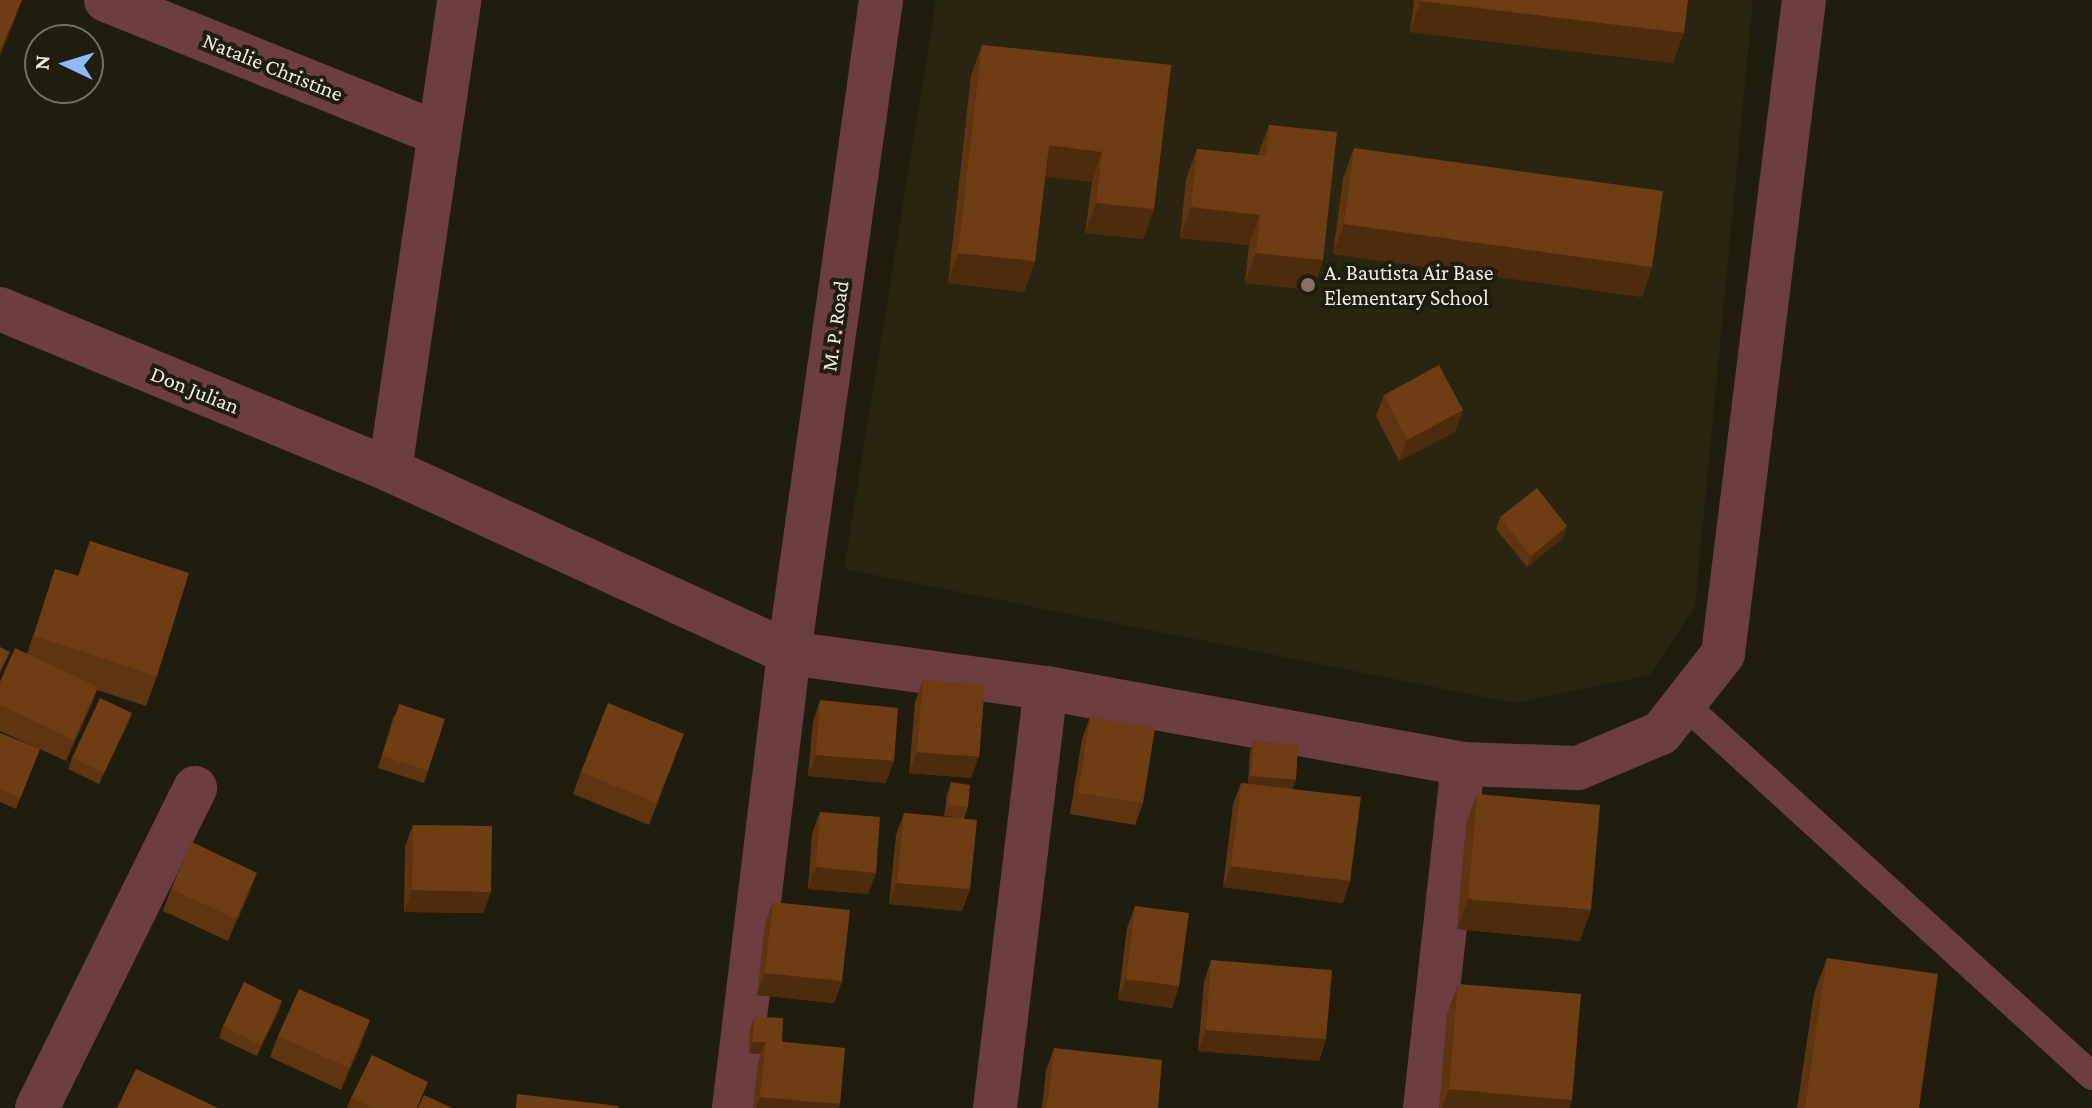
<!DOCTYPE html>
<html>
<head>
<meta charset="utf-8">
<style>
  body { margin:0 }
  #map { position:relative; width:2092px; height:1108px; overflow:hidden; background:#201d0f; font-family:"Crimson Pro",serif }
  div>[style] { position:absolute }
  [style*='--x'] { left:calc(var(--x)*1px); top:calc(var(--y)*1px); width:calc(var(--w)*1px); rotate:calc(var(--a)*1deg) }
  .built>* { inset:0; background:#292510 }
  .service>* { height:28px; margin:-14px; padding:0 14px; transform-origin:14px; border-radius:14px; background:#6c3d41 }
  .minor>* { height:44px; margin:-22px; padding:0 22px; transform-origin:22px; border-radius:22px; background:#6c3d41 }
  .wall>* { inset:0; background:#5f3410 }
  .shaded-wall>* { inset:0; background:#4e2b0d }
  .building>* { inset:0; background:#6f3d13 }
  .dots>* { width:22px; height:22px; translate:-50% -50%; box-sizing:border-box; border:4px solid #201d0f; border-radius:50% }
  span { translate:-50% -50%; white-space:nowrap; text-align:center; line-height:1.15; -webkit-text-stroke:8px #201d0f; paint-order:stroke }
  .street-label { font-size:22px; color:#edece3 }
  .poi-label { font-size:22px; color:#edece3 }
  .left { translate:0 -50%; text-align:left }
  .north { position:absolute; left:24px; top:24px; width:80px; height:80px; box-sizing:border-box; background:#201d0f; border:2px solid #727064; border-radius:50%; rotate:274deg; font-size:22px; font-weight:700; line-height:32px; text-align:center; color:#edece3 }
  .north::after { content:''; display:block; margin:auto; width:28px; height:36px; background:#8eb9fc; clip-path:polygon(50% 0,100% 100%,50% 72%,0 100%) }
</style>
</head>
<body>
<div id="map">
  <div class="built">
    <i style="clip-path:polygon(936px 0,1753px 0,1695px 606px,1650px 675px,1514px 703px,844px 569px)"></i>
  </div>
  <div class="service">
    <i style="--x:1684;--y:704;--w:552;--a:42.36"></i>
  </div>
  <div class="minor">
    <i style="--x:106;--y:0;--w:359;--a:21.9"></i>
    <i style="--x:0;--y:309;--w:422;--a:22.4"></i>
    <i style="--x:390;--y:470;--w:439;--a:24.6"></i>
    <i style="--x:789;--y:653;--w:659;--a:-81.98"></i>
    <i style="--x:390;--y:470;--w:475;--a:-81.6"></i>
    <i style="--x:37;--y:1108;--w:357;--a:-63.7"></i>
    <i style="--x:734;--y:1108;--w:458;--a:-83.1"></i>
    <i style="--x:789;--y:653;--w:259;--a:7.8"></i>
    <i style="--x:1046;--y:688;--w:424;--a:10.3"></i>
    <i style="--x:1463;--y:764;--w:115;--a:2"></i>
    <i style="--x:1578;--y:768;--w:90;--a:-22.9"></i>
    <i style="--x:1661;--y:733;--w:100;--a:-51.9"></i>
    <i style="--x:1723;--y:654;--w:659;--a:-82.94"></i>
    <i style="--x:995;--y:1108;--w:423;--a:-83.1"></i>
    <i style="--x:1425;--y:1108;--w:346;--a:-83.7"></i>
  </div>
  <div class="wall">
    <i style="clip-path:polygon(1414px 0,1688px 0,1673px 63px,1410px 32px)"></i>
    <i style="clip-path:polygon(982px 45px,1171px 65px,1154px 209px,1143px 239px,1085px 233px,1092px 182px,1045px 176px,1035px 261px,1024px 292px,948px 283px,971px 75px)"></i>
    <i style="clip-path:polygon(1269px 125px,1323px 260px,1312px 290px,1245px 283px,1249px 245px,1180px 238px,1186px 179px,1197px 149px,1258px 155px)"></i>
    <i style="clip-path:polygon(1354px 148px,1652px 267px,1642px 297px,1333px 254px,1343px 178px)"></i>
    <i style="clip-path:polygon(1384px 395px,1463px 410px,1455px 432px,1399px 461px,1376px 416px)"></i>
    <i style="clip-path:polygon(1500px 517px,1567px 526px,1563px 538px,1527px 567px,1496px 529px)"></i>
    <i style="clip-path:polygon(90px 541px,157px 676px,146px 706px,97px 690px,90px 708px,66px 761px,0 731px,0 682px,27px 654px,55px 569px,78px 576px)"></i>
    <i style="clip-path:polygon(923px 680px,971px 778px,909px 773px,915px 702px)"></i>
    <i style="clip-path:polygon(820px 700px,886px 783px,808px 776px,813px 722px)"></i>
    <i style="clip-path:polygon(132px 713px,99px 784px,68px 769px,72px 758px)"></i>
    <i style="clip-path:polygon(394px 715px,428px 771px,424px 783px,378px 768px)"></i>
    <i style="clip-path:polygon(1090px 717px,1143px 803px,1135px 825px,1070px 814px,1082px 739px)"></i>
    <i style="clip-path:polygon(0 733px,40px 749px,16px 809px,0 802px)"></i>
    <i style="clip-path:polygon(1254px 741px,1293px 789px,1343px 903px,1223px 887px,1233px 804px,1241px 783px,1248px 784px,1250px 752px)"></i>
    <i style="clip-path:polygon(676px 755px,649px 825px,573px 794px,581px 772px)"></i>
    <i style="clip-path:polygon(951px 782px,968px 807px,964px 819px,970px 889px,962px 911px,889px 904px,896px 835px,904px 813px,960px 818px,944px 816px,947px 794px)"></i>
    <i style="clip-path:polygon(1477px 794px,1580px 941px,1457px 929px,1466px 824px)"></i>
    <i style="clip-path:polygon(820px 812px,876px 873px,868px 894px,808px 889px,812px 834px)"></i>
    <i style="clip-path:polygon(413px 825px,491px 892px,483px 913px,404px 912px,405px 846px)"></i>
    <i style="clip-path:polygon(171px 889px,249px 894px,228px 941px,163px 911px)"></i>
    <i style="clip-path:polygon(773px 902px,842px 981px,834px 1003px,757px 995px,765px 924px)"></i>
    <i style="clip-path:polygon(1135px 906px,1179px 986px,1172px 1008px,1118px 1000px,1127px 928px)"></i>
    <i style="clip-path:polygon(1827px 958px,1919px 1108px,1797px 1108px,1814px 994px)"></i>
    <i style="clip-path:polygon(1211px 960px,1326px 1039px,1319px 1061px,1198px 1051px,1204px 982px)"></i>
    <i style="clip-path:polygon(1458px 984px,1572px 1100px,1569px 1108px,1439px 1108px,1447px 1014px)"></i>
    <i style="clip-path:polygon(282px 1001px,257px 1056px,219px 1038px,223px 1026px)"></i>
    <i style="clip-path:polygon(754px 1017px,782px 1042px,838px 1108px,753px 1108px,758px 1062px,761px 1054px,749px 1053px,750px 1029px)"></i>
    <i style="clip-path:polygon(278px 1036px,362px 1042px,341px 1090px,270px 1057px)"></i>
    <i style="clip-path:polygon(1054px 1048px,1158px 1108px,1042px 1108px,1046px 1070px)"></i>
    <i style="clip-path:polygon(428px 1082px,417px 1108px,347px 1108px,351px 1098px)"></i>
  </div>
  <div class="shaded-wall">
    <i style="clip-path:polygon(22px 0,14px 22px,0 56px,0 52px)"></i>
    <i style="clip-path:polygon(1421px 1px,1684px 33px,1673px 63px,1410px 32px)"></i>
    <i style="clip-path:polygon(1049px 145px,1102px 152px,1092px 182px,1038px 176px)"></i>
    <i style="clip-path:polygon(1096px 203px,1154px 209px,1143px 239px,1085px 233px)"></i>
    <i style="clip-path:polygon(1191px 207px,1260px 215px,1249px 245px,1180px 238px)"></i>
    <i style="clip-path:polygon(1344px 224px,1652px 267px,1642px 297px,1333px 254px)"></i>
    <i style="clip-path:polygon(958px 253px,1035px 261px,1024px 292px,948px 283px)"></i>
    <i style="clip-path:polygon(1256px 253px,1323px 260px,1312px 290px,1245px 283px)"></i>
    <i style="clip-path:polygon(1463px 410px,1455px 432px,1399px 461px,1407px 440px)"></i>
    <i style="clip-path:polygon(1567px 526px,1563px 538px,1527px 567px,1531px 556px)"></i>
    <i style="clip-path:polygon(98px 687px,90px 708px,66px 761px,74px 740px)"></i>
    <i style="clip-path:polygon(132px 713px,128px 724px,99px 784px,104px 773px)"></i>
    <i style="clip-path:polygon(917px 752px,979px 757px,971px 778px,909px 773px)"></i>
    <i style="clip-path:polygon(816px 755px,894px 761px,886px 783px,808px 776px)"></i>
    <i style="clip-path:polygon(1251px 776px,1296px 780px,1292px 791px,1247px 787px)"></i>
    <i style="clip-path:polygon(1231px 866px,1350px 881px,1343px 903px,1223px 887px)"></i>
    <i style="clip-path:polygon(816px 867px,876px 873px,868px 894px,808px 889px)"></i>
    <i style="clip-path:polygon(257px 873px,249px 894px,228px 941px,236px 919px)"></i>
    <i style="clip-path:polygon(897px 883px,970px 889px,962px 911px,889px 904px)"></i>
    <i style="clip-path:polygon(412px 890px,491px 892px,483px 913px,404px 912px)"></i>
    <i style="clip-path:polygon(1468px 899px,1591px 910px,1580px 941px,1457px 929px)"></i>
    <i style="clip-path:polygon(765px 973px,842px 981px,834px 1003px,757px 995px)"></i>
    <i style="clip-path:polygon(1126px 979px,1179px 986px,1172px 1008px,1118px 1000px)"></i>
    <i style="clip-path:polygon(282px 1001px,278px 1013px,257px 1056px,261px 1045px)"></i>
    <i style="clip-path:polygon(370px 1020px,362px 1042px,341px 1090px,349px 1068px)"></i>
    <i style="clip-path:polygon(1206px 1030px,1326px 1039px,1319px 1061px,1198px 1051px)"></i>
    <i style="clip-path:polygon(753px 1042px,765px 1042px,761px 1054px,749px 1053px)"></i>
    <i style="clip-path:polygon(1449px 1089px,1572px 1100px,1569px 1108px,1442px 1108px)"></i>
    <i style="clip-path:polygon(760px 1097px,840px 1104px,838px 1108px,756px 1108px)"></i>
  </div>
  <div class="building">
    <i style="clip-path:polygon(0 0,22px 0,0 52px)"></i>
    <i style="clip-path:polygon(1422px 0,1688px 0,1684px 33px,1421px 1px)"></i>
    <i style="clip-path:polygon(982px 45px,1171px 65px,1154px 209px,1096px 203px,1102px 152px,1049px 145px,1035px 261px,958px 253px)"></i>
    <i style="clip-path:polygon(1269px 125px,1337px 132px,1323px 260px,1256px 253px,1260px 215px,1191px 207px,1197px 149px,1266px 156px)"></i>
    <i style="clip-path:polygon(1354px 148px,1663px 191px,1652px 267px,1344px 224px)"></i>
    <i style="clip-path:polygon(1439px 365px,1463px 410px,1407px 440px,1384px 395px)"></i>
    <i style="clip-path:polygon(1537px 488px,1567px 526px,1531px 556px,1500px 517px)"></i>
    <i style="clip-path:polygon(90px 541px,189px 573px,157px 676px,34px 636px,55px 569px,79px 576px)"></i>
    <i style="clip-path:polygon(0 647px,10px 652px,0 672px)"></i>
    <i style="clip-path:polygon(15px 648px,98px 687px,74px 740px,0 705px,0 682px)"></i>
    <i style="clip-path:polygon(923px 680px,985px 685px,979px 757px,917px 752px)"></i>
    <i style="clip-path:polygon(100px 698px,132px 713px,104px 773px,72px 758px)"></i>
    <i style="clip-path:polygon(820px 700px,898px 708px,894px 761px,816px 755px)"></i>
    <i style="clip-path:polygon(608px 703px,684px 734px,656px 803px,581px 772px)"></i>
    <i style="clip-path:polygon(399px 704px,445px 719px,428px 771px,382px 756px)"></i>
    <i style="clip-path:polygon(1090px 717px,1155px 728px,1143px 803px,1078px 793px)"></i>
    <i style="clip-path:polygon(0 733px,40px 749px,20px 798px,0 789px)"></i>
    <i style="clip-path:polygon(1254px 741px,1298px 745px,1296px 780px,1251px 776px)"></i>
    <i style="clip-path:polygon(951px 782px,970px 785px,968px 807px,948px 804px)"></i>
    <i style="clip-path:polygon(1241px 783px,1361px 797px,1350px 881px,1231px 866px)"></i>
    <i style="clip-path:polygon(1477px 794px,1600px 805px,1591px 910px,1468px 899px)"></i>
    <i style="clip-path:polygon(820px 812px,880px 817px,876px 873px,816px 867px)"></i>
    <i style="clip-path:polygon(904px 813px,977px 820px,970px 889px,897px 883px)"></i>
    <i style="clip-path:polygon(413px 825px,492px 826px,491px 892px,412px 890px)"></i>
    <i style="clip-path:polygon(192px 842px,257px 873px,236px 919px,171px 889px)"></i>
    <i style="clip-path:polygon(773px 902px,850px 910px,842px 981px,765px 973px)"></i>
    <i style="clip-path:polygon(1135px 906px,1189px 913px,1179px 986px,1126px 979px)"></i>
    <i style="clip-path:polygon(1827px 958px,1938px 974px,1919px 1108px,1805px 1108px)"></i>
    <i style="clip-path:polygon(1211px 960px,1332px 970px,1326px 1039px,1206px 1030px)"></i>
    <i style="clip-path:polygon(244px 982px,282px 1001px,261px 1045px,223px 1026px)"></i>
    <i style="clip-path:polygon(1458px 984px,1581px 994px,1572px 1100px,1449px 1089px)"></i>
    <i style="clip-path:polygon(299px 989px,370px 1020px,349px 1068px,278px 1036px)"></i>
    <i style="clip-path:polygon(754px 1017px,783px 1018px,782px 1042px,766px 1040px,765px 1042px,753px 1042px)"></i>
    <i style="clip-path:polygon(766px 1040px,845px 1048px,840px 1104px,760px 1097px)"></i>
    <i style="clip-path:polygon(1054px 1048px,1162px 1060px,1158px 1108px,1047px 1108px)"></i>
    <i style="clip-path:polygon(372px 1055px,428px 1082px,416px 1108px,373px 1108px,351px 1098px)"></i>
    <i style="clip-path:polygon(136px 1069px,218px 1108px,117px 1108px)"></i>
    <i style="clip-path:polygon(517px 1094px,618px 1106px,618px 1108px,516px 1108px)"></i>
    <i style="clip-path:polygon(424px 1095px,452px 1108px,418px 1108px)"></i>
  </div>
  <div class="dots">
    <i style="left:1308px;top:285px;background:#8d6e63"></i>
  </div>
  <div class="street-label">
    <span style="left:273px;top:67px;rotate:22deg">Natalie Christine</span>
    <span style="left:835px;top:326px;rotate:-82deg">M. P. Road</span>
    <span style="left:195px;top:390px;rotate:22deg">Don Julian</span>
  </div>
  <div class="poi-label">
    <span class="left" style="left:1324px;top:285px">A. Bautista Air Base<br>Elementary School</span>
  </div>
  <div class="north">N</div>
</div>
</body>
</html>
